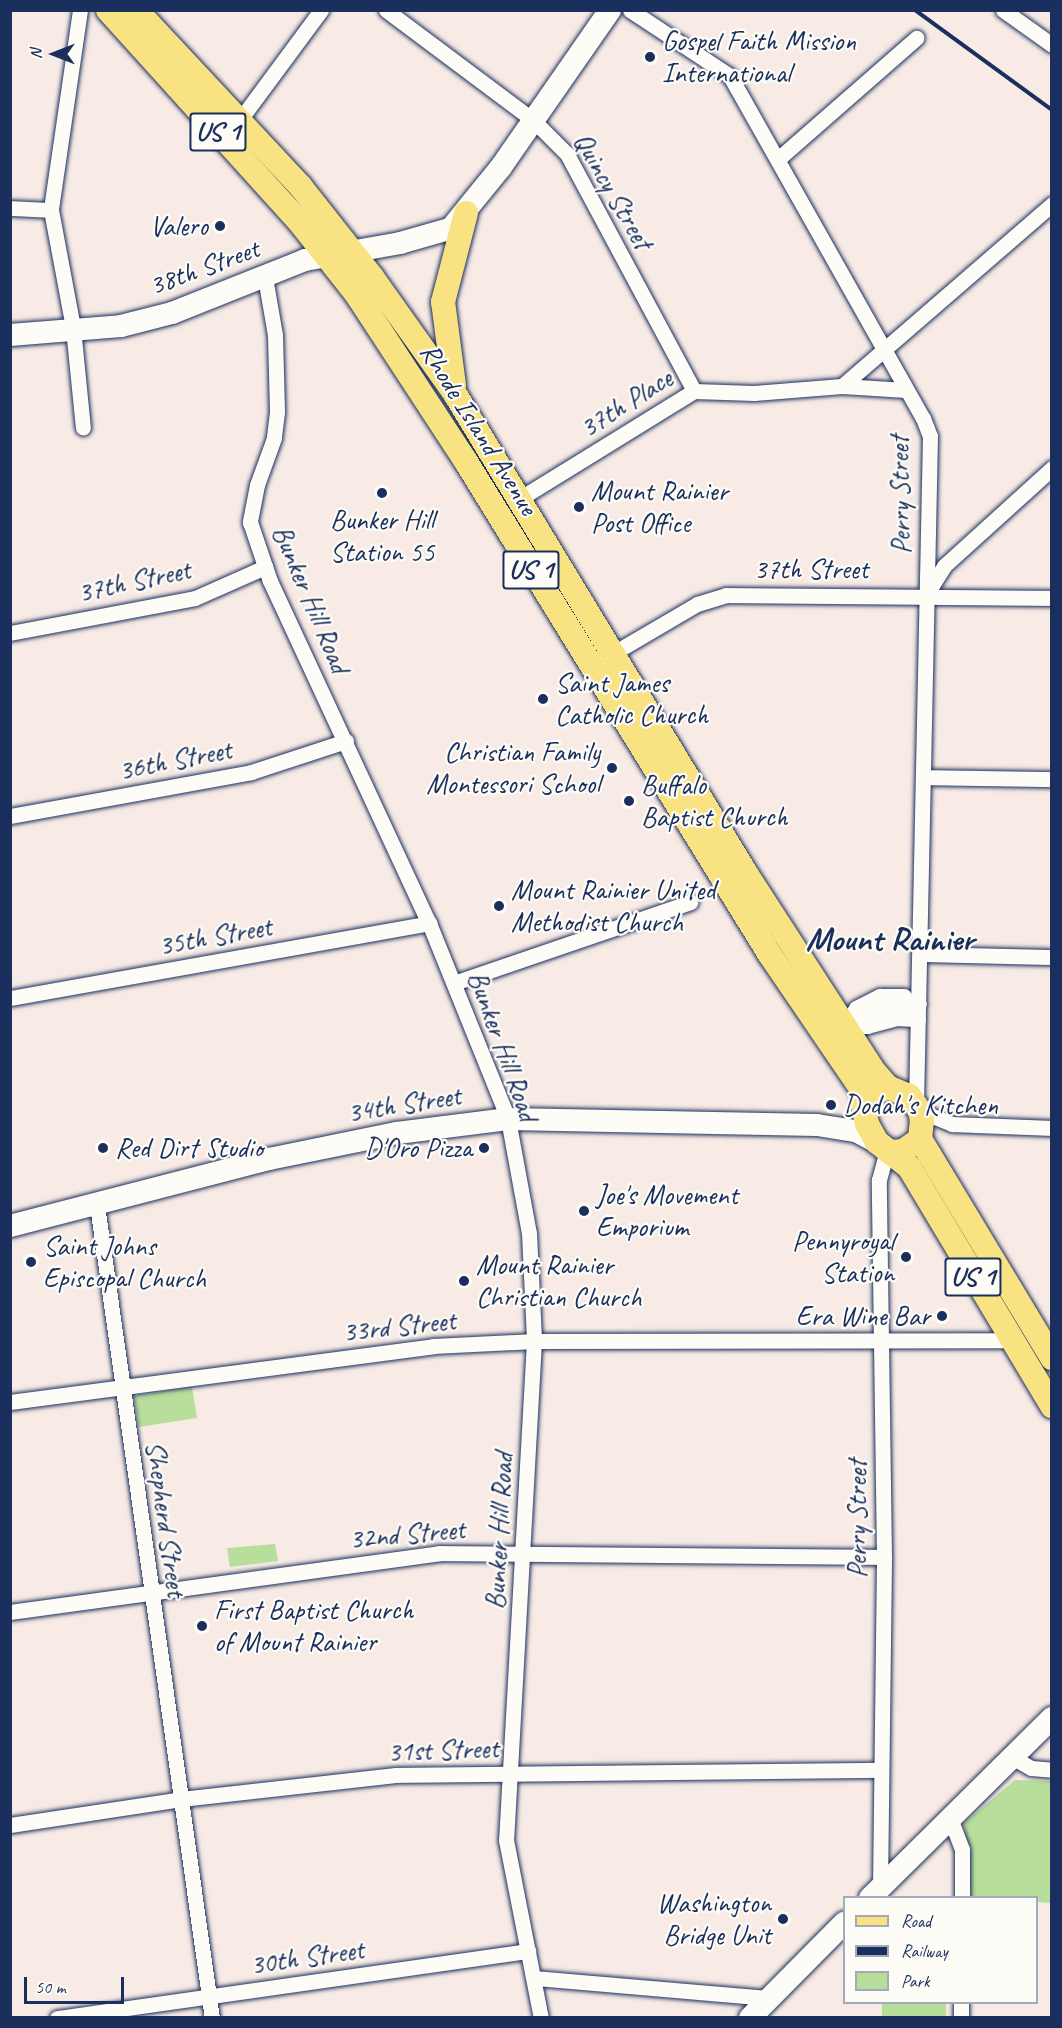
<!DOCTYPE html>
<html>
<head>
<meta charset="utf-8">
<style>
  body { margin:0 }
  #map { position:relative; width:1062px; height:2028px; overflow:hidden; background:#f8ebe5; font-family:Caveat,sans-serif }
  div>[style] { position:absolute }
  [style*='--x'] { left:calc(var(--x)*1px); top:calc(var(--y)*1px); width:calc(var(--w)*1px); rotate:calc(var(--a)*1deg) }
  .green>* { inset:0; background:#b7de9a }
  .roads { filter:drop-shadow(0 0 2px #1b2f5e) drop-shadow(0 0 2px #1b2f5e) }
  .street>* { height:15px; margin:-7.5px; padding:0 7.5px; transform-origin:7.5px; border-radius:7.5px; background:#fdfcf7 }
  .secondary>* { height:22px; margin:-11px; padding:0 11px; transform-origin:11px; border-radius:11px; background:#fdfcf7 }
  .primary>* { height:24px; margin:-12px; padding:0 12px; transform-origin:12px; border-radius:12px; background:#f8e281 }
  .rail>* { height:4px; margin:-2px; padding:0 2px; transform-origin:2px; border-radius:2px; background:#1b2f5e }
  .dots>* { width:16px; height:16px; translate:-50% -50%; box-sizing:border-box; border:3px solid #fdfcf7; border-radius:50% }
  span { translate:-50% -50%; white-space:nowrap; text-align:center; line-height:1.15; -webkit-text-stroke:4.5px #fdfcf7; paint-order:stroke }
  .shield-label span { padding:2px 4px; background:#fdfcf7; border:2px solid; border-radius:4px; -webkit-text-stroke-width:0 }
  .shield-label { font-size:27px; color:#1b2f5e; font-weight:700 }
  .poi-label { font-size:28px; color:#1b2f5e }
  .left { translate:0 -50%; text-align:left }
  .right { translate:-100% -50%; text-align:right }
  .street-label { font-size:28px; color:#1b2f5e }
  .district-label { font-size:34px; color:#1b2f5e; font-weight:700 }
  .frame { position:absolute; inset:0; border:12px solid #1b2f5e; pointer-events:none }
  .legend { position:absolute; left:843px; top:1896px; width:195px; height:108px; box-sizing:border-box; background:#fdfcf7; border:2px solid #a3aaba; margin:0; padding:8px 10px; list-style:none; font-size:18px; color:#1b2f5e }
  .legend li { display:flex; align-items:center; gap:12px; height:30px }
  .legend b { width:30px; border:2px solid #a3aaba }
  .north { position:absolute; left:24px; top:24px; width:60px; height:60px; -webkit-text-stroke:4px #fdfcf7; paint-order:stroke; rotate:270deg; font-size:16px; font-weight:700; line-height:24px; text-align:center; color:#1b2f5e }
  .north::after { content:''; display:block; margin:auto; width:21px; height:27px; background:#1b2f5e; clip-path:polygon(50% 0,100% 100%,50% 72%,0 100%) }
  .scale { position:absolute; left:24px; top:1977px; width:100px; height:27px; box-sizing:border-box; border:3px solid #1b2f5e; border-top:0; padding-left:8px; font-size:18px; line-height:21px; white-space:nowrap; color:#1b2f5e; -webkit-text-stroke:4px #fdfcf7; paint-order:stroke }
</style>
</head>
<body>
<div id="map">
  <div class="green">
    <i style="clip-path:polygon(192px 1387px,197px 1418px,139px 1427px,134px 1396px)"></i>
    <i style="clip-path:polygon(275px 1544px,278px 1561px,230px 1567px,227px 1548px)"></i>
    <i style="clip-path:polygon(1015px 1780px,1051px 1781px,1051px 1903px,1037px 1902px,1036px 1898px,971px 1897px,964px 1823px)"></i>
    <i style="clip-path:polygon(882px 2003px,946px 2003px,946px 2017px,882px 2017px)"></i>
  </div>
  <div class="roads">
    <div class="street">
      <i style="--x:80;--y:10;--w:202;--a:98.3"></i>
      <i style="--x:51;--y:210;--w:120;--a:79.4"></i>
      <i style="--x:73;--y:328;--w:100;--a:84.3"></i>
      <i style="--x:386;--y:10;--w:184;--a:36.8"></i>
      <i style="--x:533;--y:120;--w:48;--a:45"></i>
      <i style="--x:567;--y:154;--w:269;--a:61.8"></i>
      <i style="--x:630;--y:10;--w:120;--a:33.4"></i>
      <i style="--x:730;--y:76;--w:393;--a:60.6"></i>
      <i style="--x:923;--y:418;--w:19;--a:69"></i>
      <i style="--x:930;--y:436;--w:667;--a:91.2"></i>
      <i style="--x:1003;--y:10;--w:60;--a:35.5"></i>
      <i style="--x:239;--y:121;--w:138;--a:-53.5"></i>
      <i style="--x:778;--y:159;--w:184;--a:-41.2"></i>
      <i style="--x:10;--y:208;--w:41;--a:2.8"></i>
      <i style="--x:265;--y:277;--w:59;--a:80.2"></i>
      <i style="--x:275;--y:335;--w:77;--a:88.5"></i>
      <i style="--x:277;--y:412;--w:26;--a:97"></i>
      <i style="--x:274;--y:438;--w:50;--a:109.9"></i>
      <i style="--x:257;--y:485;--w:38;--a:101"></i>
      <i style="--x:250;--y:522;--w:62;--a:71.3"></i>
      <i style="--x:270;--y:581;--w:377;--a:65.1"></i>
      <i style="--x:429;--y:923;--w:211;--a:68"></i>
      <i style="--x:508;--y:1119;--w:116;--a:79.6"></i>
      <i style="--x:529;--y:1233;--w:108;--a:87.3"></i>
      <i style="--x:534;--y:1341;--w:500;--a:93.2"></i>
      <i style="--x:506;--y:1840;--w:181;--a:78.9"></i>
      <i style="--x:842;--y:386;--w:64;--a:3.6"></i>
      <i style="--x:519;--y:499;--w:206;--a:-31.7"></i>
      <i style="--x:694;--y:391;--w:60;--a:1.9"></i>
      <i style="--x:754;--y:393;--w:88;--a:-4.5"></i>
      <i style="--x:842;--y:386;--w:278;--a:-40.9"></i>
      <i style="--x:926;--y:595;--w:34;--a:-58"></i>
      <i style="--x:944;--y:566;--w:146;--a:-42.2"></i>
      <i style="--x:10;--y:633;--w:188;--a:-10.7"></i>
      <i style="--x:195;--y:598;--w:77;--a:-23.9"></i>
      <i style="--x:605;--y:658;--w:107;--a:-30.4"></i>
      <i style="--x:697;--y:604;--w:30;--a:-17"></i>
      <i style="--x:726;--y:595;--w:326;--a:0.5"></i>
      <i style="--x:923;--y:777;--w:129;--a:0.9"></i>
      <i style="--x:10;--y:816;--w:245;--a:-10.3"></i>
      <i style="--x:251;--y:772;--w:100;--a:-18.1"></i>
      <i style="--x:920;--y:954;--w:132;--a:1.3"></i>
      <i style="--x:454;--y:983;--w:250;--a:-18.9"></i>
      <i style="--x:10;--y:998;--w:426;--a:-10.1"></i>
      <i style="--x:846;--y:1023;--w:18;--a:-56"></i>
      <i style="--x:856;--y:1008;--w:27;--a:-27"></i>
      <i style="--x:880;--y:996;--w:24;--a:0"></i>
      <i style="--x:847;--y:1026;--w:20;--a:0"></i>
      <i style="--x:867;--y:1026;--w:30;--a:-15"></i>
      <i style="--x:896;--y:1018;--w:22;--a:3"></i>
      <i style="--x:838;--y:1029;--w:48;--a:-27.1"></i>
      <i style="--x:881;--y:1007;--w:38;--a:-5"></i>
      <i style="--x:920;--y:1111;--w:35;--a:22"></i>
      <i style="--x:952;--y:1124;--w:100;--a:2.3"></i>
      <i style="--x:97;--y:1205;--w:821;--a:81.95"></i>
      <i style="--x:10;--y:1402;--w:427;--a:-7.5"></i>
      <i style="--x:433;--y:1346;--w:101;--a:-2.8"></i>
      <i style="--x:534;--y:1341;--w:477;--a:-0.1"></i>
      <i style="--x:10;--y:1612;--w:433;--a:-7.8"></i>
      <i style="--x:439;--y:1553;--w:445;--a:0.5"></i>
      <i style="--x:1012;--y:1757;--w:22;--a:30"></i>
      <i style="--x:1031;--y:1768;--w:21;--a:5"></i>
      <i style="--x:950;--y:1818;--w:34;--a:69"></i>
      <i style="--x:962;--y:1850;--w:48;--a:90"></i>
      <i style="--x:10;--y:1825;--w:173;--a:-8.6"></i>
      <i style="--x:181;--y:1799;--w:216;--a:-6.4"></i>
      <i style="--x:396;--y:1775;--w:484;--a:-0.6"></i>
      <i style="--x:880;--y:1888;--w:331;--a:-89.3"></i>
      <i style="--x:884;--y:1557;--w:377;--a:-90.8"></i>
      <i style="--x:879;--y:1180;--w:31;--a:-75"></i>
      <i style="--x:535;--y:1978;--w:235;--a:4.9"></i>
      <i style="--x:57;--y:2018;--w:476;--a:-8.1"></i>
      <i style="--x:961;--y:2018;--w:16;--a:-90"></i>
    </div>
    <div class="secondary">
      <i style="--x:453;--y:226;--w:76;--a:-50.9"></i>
      <i style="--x:501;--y:167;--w:191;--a:-55.2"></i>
      <i style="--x:10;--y:335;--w:111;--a:-4.6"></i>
      <i style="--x:121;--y:326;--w:53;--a:-14.3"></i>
      <i style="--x:172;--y:313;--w:143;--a:-21.7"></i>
      <i style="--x:305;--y:260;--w:97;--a:-10.1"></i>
      <i style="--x:400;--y:243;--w:51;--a:-15.9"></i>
      <i style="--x:10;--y:1226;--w:268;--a:-14.5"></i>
      <i style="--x:269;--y:1159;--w:131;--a:-11.5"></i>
      <i style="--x:397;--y:1133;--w:112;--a:-7.2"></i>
      <i style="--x:508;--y:1119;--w:309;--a:1.1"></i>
      <i style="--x:817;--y:1125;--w:39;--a:9"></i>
      <i style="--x:856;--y:1131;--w:24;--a:28"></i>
      <i style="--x:870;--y:1898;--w:256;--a:-44.7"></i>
      <i style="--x:750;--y:2018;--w:134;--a:-45.3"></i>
    </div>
    <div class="primary">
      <i style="--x:108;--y:10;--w:290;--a:47.9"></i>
      <i style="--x:302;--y:225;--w:89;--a:51.8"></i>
      <i style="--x:357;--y:295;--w:197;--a:56.8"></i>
      <i style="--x:465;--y:460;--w:581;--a:58.36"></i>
      <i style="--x:770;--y:955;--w:172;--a:55.7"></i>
      <i style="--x:136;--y:10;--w:242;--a:47"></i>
      <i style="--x:301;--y:187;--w:115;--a:51.7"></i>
      <i style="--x:372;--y:277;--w:143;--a:54.6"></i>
      <i style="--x:455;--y:394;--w:563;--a:58.74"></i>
      <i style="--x:747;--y:875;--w:232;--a:57.1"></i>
      <i style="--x:873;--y:1070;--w:23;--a:49"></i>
      <i style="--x:454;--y:385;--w:84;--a:-97.5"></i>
      <i style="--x:443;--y:302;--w:92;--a:-75.5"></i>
      <i style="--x:920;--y:1139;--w:256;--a:58.9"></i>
      <i style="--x:891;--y:1152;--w:12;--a:-5"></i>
      <i style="--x:903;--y:1151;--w:21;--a:-35"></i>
      <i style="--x:920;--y:1139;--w:18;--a:-84"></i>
      <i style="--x:922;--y:1121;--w:10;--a:-101"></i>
      <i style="--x:920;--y:1111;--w:19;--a:-126"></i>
      <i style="--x:909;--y:1096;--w:23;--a:-157"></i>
      <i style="--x:888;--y:1087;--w:23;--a:155"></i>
      <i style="--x:867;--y:1097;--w:10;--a:114"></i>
      <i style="--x:863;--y:1106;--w:18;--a:77"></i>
      <i style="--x:867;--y:1124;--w:21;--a:61"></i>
      <i style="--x:877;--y:1142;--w:41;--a:38"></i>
      <i style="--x:909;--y:1167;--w:279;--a:59.1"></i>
    </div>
  </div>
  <div class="rail">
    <i style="--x:915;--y:10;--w:170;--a:36.1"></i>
  </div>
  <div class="dots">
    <i style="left:650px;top:57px;background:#1b2f5e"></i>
    <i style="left:220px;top:226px;background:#1b2f5e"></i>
    <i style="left:382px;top:493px;background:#1b2f5e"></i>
    <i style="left:579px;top:507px;background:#1b2f5e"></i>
    <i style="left:543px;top:699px;background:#1b2f5e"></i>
    <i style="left:612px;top:768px;background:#1b2f5e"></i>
    <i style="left:629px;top:801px;background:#1b2f5e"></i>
    <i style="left:499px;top:906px;background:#1b2f5e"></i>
    <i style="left:831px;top:1105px;background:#1b2f5e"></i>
    <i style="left:103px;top:1148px;background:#1b2f5e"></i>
    <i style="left:484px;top:1148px;background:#1b2f5e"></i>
    <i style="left:584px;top:1211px;background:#1b2f5e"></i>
    <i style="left:906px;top:1257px;background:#1b2f5e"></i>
    <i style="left:31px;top:1262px;background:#1b2f5e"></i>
    <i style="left:464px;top:1281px;background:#1b2f5e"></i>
    <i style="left:942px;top:1316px;background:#1b2f5e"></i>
    <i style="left:202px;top:1626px;background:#1b2f5e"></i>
    <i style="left:783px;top:1919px;background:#1b2f5e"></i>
  </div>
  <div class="shield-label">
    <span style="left:218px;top:132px">US 1</span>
    <span style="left:531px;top:570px">US 1</span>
    <span style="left:973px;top:1277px">US 1</span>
  </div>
  <div class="poi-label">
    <span class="left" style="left:662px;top:57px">Gospel Faith Mission<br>International</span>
    <span class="right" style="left:208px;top:226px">Valero</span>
    <span class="left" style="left:591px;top:507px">Mount Rainier<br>Post Office</span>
    <span style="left:382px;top:536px">Bunker Hill<br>Station 55</span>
    <span class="left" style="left:555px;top:699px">Saint James<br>Catholic Church</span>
    <span class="right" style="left:600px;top:768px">Christian Family<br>Montessori School</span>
    <span class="left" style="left:641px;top:801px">Buffalo<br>Baptist Church</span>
    <span class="left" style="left:511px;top:906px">Mount Rainier United<br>Methodist Church</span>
    <span class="left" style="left:843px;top:1105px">Dodah's Kitchen</span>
    <span class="left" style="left:115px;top:1148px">Red Dirt Studio</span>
    <span class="right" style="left:472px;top:1148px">D'Oro Pizza</span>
    <span class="left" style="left:596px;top:1211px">Joe's Movement<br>Emporium</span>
    <span class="right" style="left:894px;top:1257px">Pennyroyal<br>Station</span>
    <span class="left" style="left:43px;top:1262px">Saint Johns<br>Episcopal Church</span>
    <span class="left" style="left:476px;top:1281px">Mount Rainier<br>Christian Church</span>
    <span class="right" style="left:930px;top:1316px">Era Wine Bar</span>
    <span class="left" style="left:214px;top:1626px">First Baptist Church<br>of Mount Rainier</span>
    <span class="right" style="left:771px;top:1919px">Washington<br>Bridge Unit</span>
  </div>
  <div class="street-label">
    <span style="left:613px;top:191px;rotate:60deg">Quincy Street</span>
    <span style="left:204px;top:267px;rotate:-20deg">38th Street</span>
    <span style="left:626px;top:403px;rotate:-32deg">37th Place</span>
    <span style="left:479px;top:429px;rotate:58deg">Rhode Island Avenue</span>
    <span style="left:900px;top:495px;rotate:-91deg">Perry Street</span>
    <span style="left:811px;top:569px">37th Street</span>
    <span style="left:134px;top:581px;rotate:-12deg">37th Street</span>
    <span style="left:311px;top:599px;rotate:67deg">Bunker Hill Road</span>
    <span style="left:175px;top:760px;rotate:-11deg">36th Street</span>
    <span style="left:215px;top:936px;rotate:-10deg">35th Street</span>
    <span style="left:503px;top:1046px;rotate:70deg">Bunker Hill Road</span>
    <span style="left:404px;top:1104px;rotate:-9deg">34th Street</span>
    <span style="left:399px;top:1326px;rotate:-6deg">33rd Street</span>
    <span style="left:166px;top:1519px;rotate:82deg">Shepherd Street</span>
    <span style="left:857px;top:1519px;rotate:-90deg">Perry Street</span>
    <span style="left:499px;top:1531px;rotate:-87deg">Bunker Hill Road</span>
    <span style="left:407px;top:1534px;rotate:-5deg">32nd Street</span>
    <span style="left:443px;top:1750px;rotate:-2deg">31st Street</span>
    <span style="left:307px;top:1957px;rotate:-8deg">30th Street</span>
  </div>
  <div class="district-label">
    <span style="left:890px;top:939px">Mount Rainier</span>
  </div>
  <div class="frame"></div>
  <ul class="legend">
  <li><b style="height:8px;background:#f8e281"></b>Road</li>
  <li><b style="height:8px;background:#1b2f5e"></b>Railway</li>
  <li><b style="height:16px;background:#b7de9a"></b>Park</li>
  </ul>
  <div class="north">N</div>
  <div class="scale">50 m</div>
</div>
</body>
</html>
